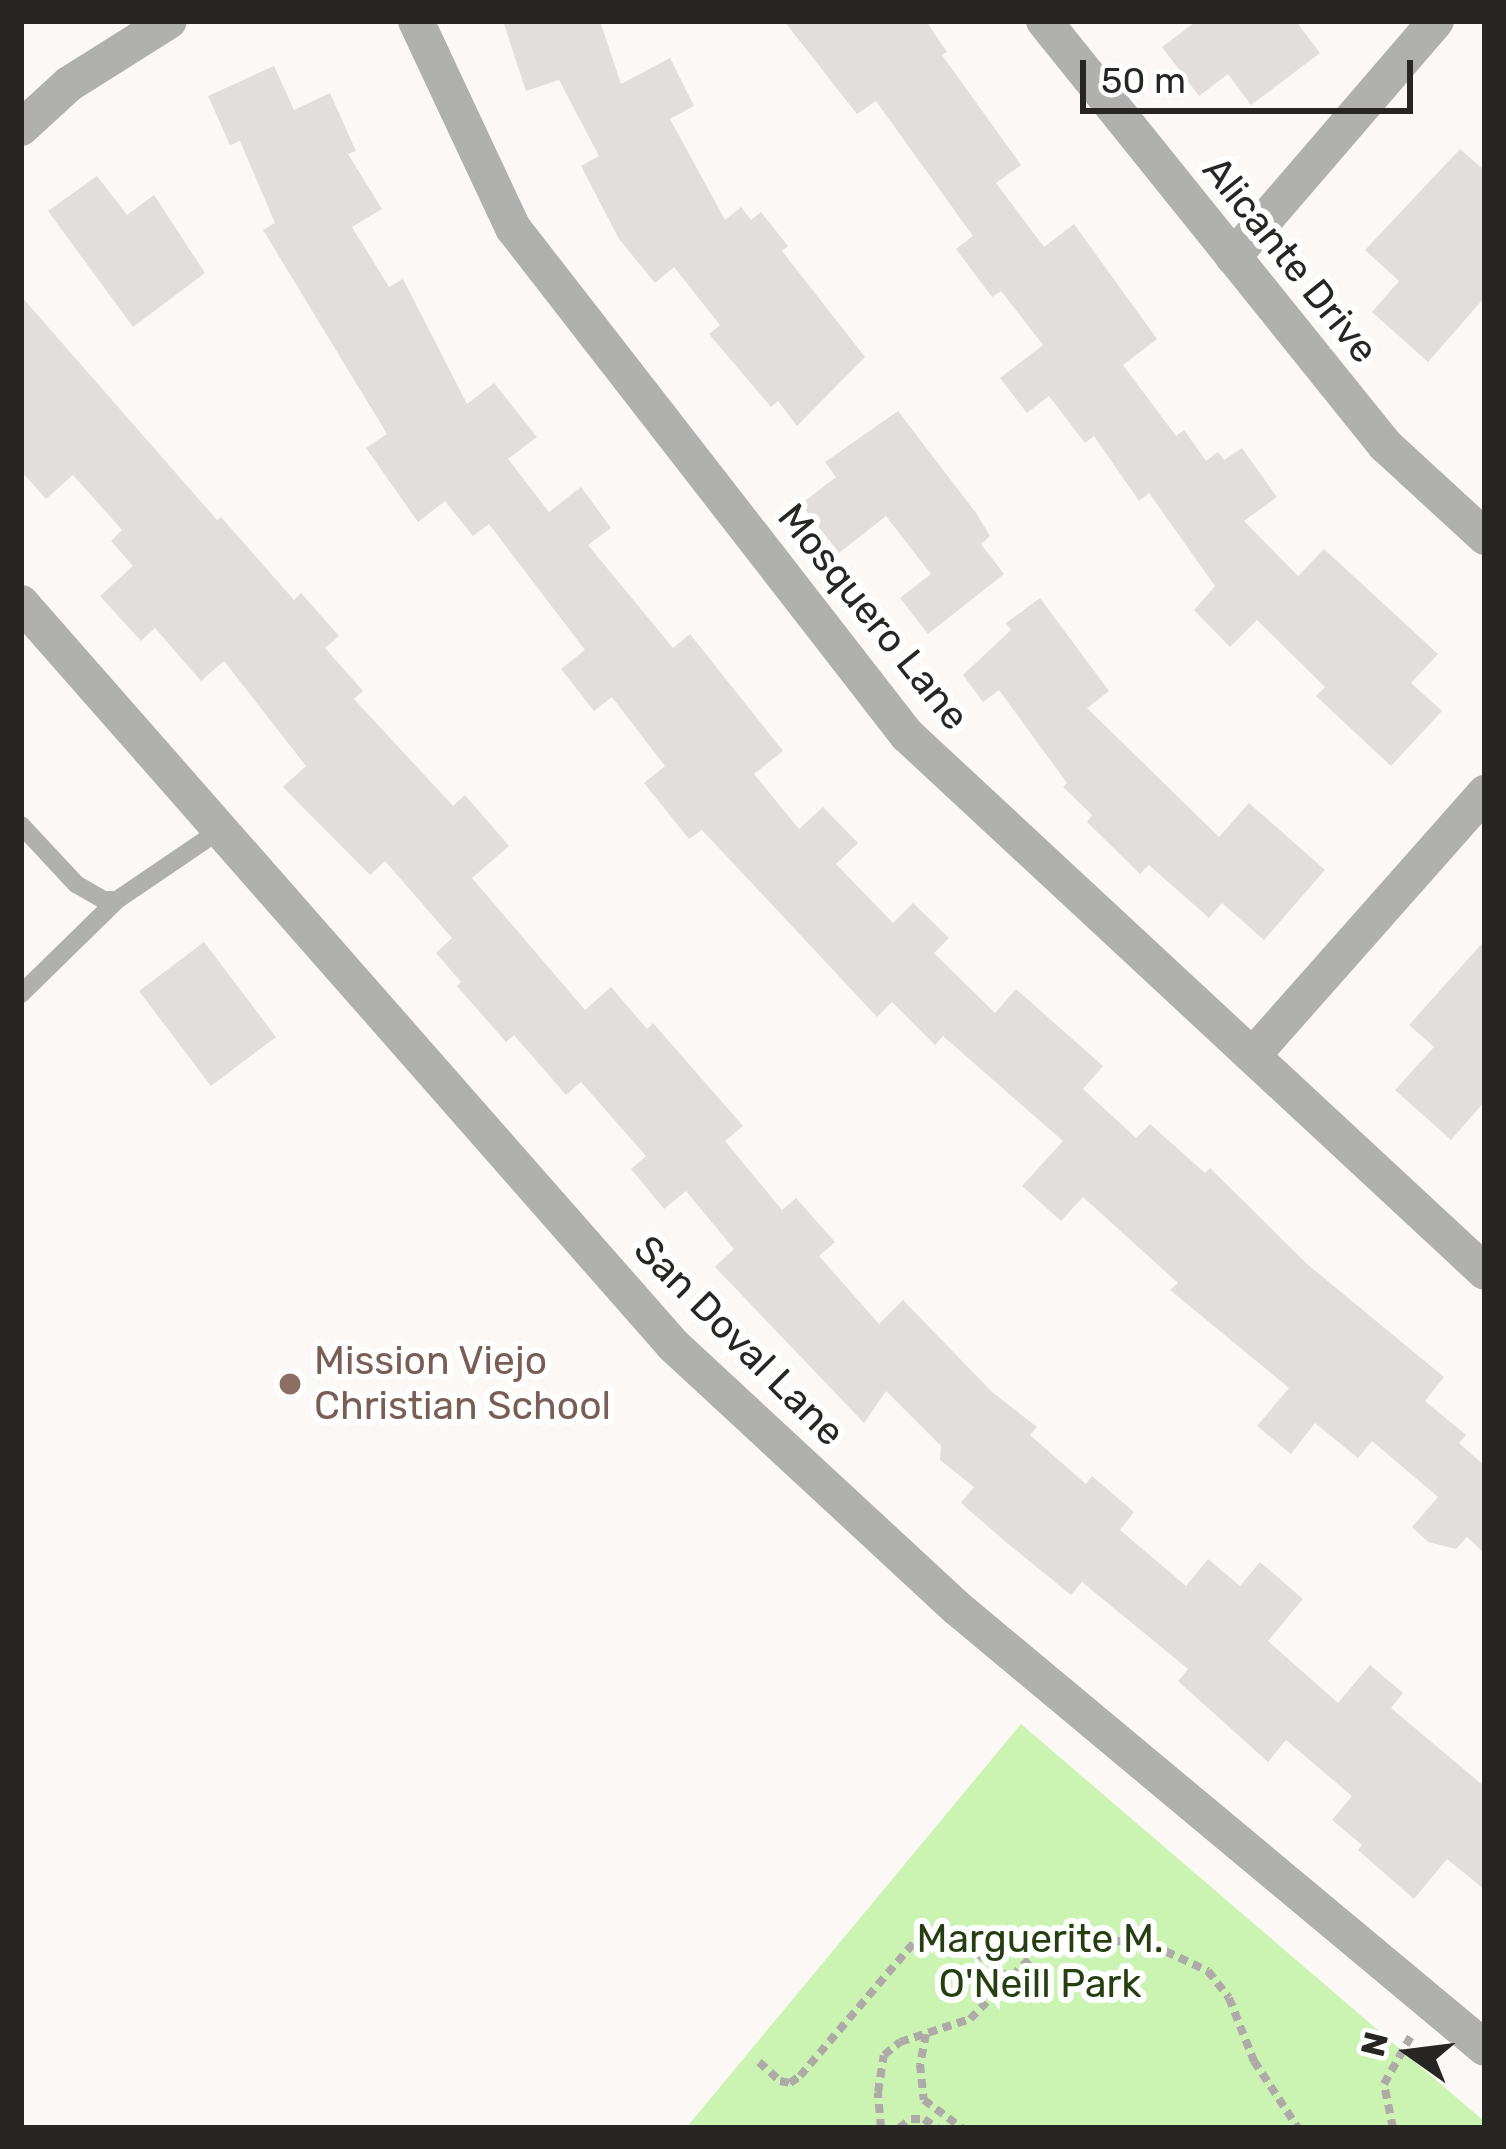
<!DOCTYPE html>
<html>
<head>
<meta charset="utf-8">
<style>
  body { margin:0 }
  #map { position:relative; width:1506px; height:2149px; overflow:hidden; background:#fcf8f6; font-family:Rubik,sans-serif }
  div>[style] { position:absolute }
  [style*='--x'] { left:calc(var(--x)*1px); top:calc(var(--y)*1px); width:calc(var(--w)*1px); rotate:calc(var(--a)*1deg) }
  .green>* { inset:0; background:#cbf3b1 }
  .building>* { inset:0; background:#e2dedd }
  .path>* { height:8px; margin-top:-4px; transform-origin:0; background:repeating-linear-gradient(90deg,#adaaa8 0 9px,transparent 0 15px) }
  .lane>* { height:18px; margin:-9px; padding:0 9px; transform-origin:9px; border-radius:9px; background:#b0b1af }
  .street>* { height:36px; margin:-18px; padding:0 18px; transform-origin:18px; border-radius:18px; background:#b0b1af }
  .dots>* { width:33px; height:33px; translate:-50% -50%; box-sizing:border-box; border:6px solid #fff; border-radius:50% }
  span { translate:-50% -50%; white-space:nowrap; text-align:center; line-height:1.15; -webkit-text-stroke:12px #fff; paint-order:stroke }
  .street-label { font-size:39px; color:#272625 }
  .education-label { font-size:39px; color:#785e54 }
  .left { translate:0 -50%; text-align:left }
  .park-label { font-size:39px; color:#253f11 }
  .frame { position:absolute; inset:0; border:24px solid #272625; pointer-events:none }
  .north { position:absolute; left:1350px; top:1993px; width:120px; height:120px; -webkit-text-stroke:9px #fff; paint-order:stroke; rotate:284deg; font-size:33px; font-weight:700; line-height:48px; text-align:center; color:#272625 }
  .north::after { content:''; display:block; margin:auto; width:42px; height:54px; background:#272625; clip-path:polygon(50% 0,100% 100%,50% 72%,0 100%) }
  .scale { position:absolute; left:1080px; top:60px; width:333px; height:54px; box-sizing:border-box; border:6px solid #272625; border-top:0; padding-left:15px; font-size:36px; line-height:42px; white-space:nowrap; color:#272625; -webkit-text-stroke:9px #fff; paint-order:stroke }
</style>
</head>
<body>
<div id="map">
  <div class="green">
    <i style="clip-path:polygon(1021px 1724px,1485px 2122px,1485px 2128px,686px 2128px)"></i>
  </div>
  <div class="building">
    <i style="clip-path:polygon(503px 21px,600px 21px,621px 84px,670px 58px,694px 106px,670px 119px,725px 220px,741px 207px,751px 220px,761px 212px,788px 246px,782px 251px,865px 357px,797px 426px,778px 401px,771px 407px,709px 334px,720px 325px,674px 267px,655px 283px,619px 239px,581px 166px,599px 156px,559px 80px,526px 91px)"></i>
    <i style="clip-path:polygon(784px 21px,926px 21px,947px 52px,942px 55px,1021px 165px,996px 183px,1044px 247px,1074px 224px,1157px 339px,1123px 365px,1176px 436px,1184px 430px,1206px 461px,1218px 452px,1224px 460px,1242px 448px,1277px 497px,1244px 521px,1298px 576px,1324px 549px,1438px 654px,1411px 683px,1442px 711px,1391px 766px,1316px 696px,1325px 687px,1257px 620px,1230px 647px,1194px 610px,1215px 586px,1149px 493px,1139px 501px,1094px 436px,1085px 443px,1049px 396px,1027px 413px,1000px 378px,1043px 345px,1001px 291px,992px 297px,956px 249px,973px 236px,876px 101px,857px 114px)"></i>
    <i style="clip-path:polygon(1197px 21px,1296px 21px,1320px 53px,1251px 105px,1228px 74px,1199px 96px,1162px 47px)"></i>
    <i style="clip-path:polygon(274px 66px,294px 110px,330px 93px,356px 151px,348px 154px,382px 209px,352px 227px,389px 287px,403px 279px,467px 404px,494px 383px,537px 437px,508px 459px,549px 512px,581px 487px,611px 528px,588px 545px,673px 648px,690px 634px,783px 751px,754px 774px,799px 829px,823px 807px,858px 843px,836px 864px,893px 923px,913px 903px,949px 938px,934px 953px,995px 1013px,1016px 989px,1103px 1066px,1083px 1089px,1136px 1138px,1150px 1124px,1205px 1173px,1210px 1168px,1307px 1264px,1444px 1377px,1425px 1401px,1466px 1435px,1459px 1443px,1485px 1466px,1485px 1554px,1467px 1537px,1456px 1549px,1428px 1542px,1412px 1527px,1438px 1497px,1372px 1441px,1358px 1458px,1315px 1423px,1291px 1454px,1257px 1426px,1289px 1388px,1170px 1290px,1178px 1283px,1083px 1197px,1061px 1221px,1022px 1186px,1063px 1141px,943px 1036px,935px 1045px,892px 1002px,877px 1017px,702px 830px,689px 839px,644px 783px,665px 766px,612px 697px,594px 711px,561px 669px,585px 650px,489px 524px,473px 536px,445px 501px,418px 522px,366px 448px,387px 434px,263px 230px,275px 223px,240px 141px,230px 145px,208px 96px)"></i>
    <i style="clip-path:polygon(1460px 149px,1485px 171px,1485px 297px,1428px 362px,1372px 312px,1399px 281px,1365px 250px)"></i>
    <i style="clip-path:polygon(97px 176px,127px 215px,154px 195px,205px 273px,133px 327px,48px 211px)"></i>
    <i style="clip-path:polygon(21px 296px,217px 520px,221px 517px,294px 600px,301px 593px,339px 636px,325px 648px,363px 691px,354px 699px,453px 806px,465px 795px,509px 846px,472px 878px,585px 1010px,611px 987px,647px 1029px,653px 1023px,743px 1126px,725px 1141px,782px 1210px,796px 1198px,835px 1242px,819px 1256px,879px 1324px,903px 1300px,992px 1392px,1037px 1427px,1030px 1435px,1086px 1484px,1092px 1476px,1134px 1512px,1120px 1530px,1186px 1586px,1208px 1559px,1240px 1586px,1260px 1562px,1303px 1599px,1268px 1641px,1338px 1703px,1370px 1665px,1403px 1693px,1391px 1708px,1485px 1787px,1485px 1890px,1447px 1859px,1414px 1899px,1358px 1850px,1362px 1845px,1332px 1820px,1352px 1796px,1286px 1740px,1268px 1762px,1178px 1681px,1188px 1669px,1082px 1582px,1071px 1595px,1007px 1543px,961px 1503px,974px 1487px,940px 1460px,941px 1446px,886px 1391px,864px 1423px,715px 1267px,734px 1249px,686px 1191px,664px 1209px,631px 1169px,646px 1156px,581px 1082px,566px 1095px,514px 1035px,506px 1042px,457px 986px,461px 982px,436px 953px,452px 938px,385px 861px,370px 875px,283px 787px,306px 766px,224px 661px,201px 681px,155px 628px,141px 641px,100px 596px,133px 566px,111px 541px,122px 530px,73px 475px,46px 499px,21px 471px)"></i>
    <i style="clip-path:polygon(898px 411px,976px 513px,990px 536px,981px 544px,1004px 574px,928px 634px,900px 598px,931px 574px,886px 516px,839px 553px,801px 504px,836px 477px,825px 462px)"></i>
    <i style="clip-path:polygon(1040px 598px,1109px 691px,1087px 708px,1219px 837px,1249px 803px,1325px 870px,1264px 940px,1222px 903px,1209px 918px,1149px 865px,1140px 874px,1087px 822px,1092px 815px,1063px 787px,1067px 783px,999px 690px,983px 702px,963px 675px,1011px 630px,1006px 623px)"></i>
    <i style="clip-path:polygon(1485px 940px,1485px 1101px,1451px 1140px,1395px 1090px,1434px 1047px,1409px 1025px)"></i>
    <i style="clip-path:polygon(204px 942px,276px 1037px,211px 1086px,139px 991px)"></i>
  </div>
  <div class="path">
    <i style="--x:926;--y:2034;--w:31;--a:101"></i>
    <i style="--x:920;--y:2064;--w:36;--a:84"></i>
    <i style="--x:924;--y:2100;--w:47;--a:36.4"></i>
    <i style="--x:759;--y:2062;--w:28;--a:42"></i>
    <i style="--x:780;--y:2081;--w:10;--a:11"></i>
    <i style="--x:790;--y:2083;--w:12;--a:-35"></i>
    <i style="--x:800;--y:2076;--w:191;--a:-49.5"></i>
    <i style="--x:924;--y:1931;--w:11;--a:-22"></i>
    <i style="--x:934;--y:1927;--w:23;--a:23"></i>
    <i style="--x:955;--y:1936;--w:67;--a:37.7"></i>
    <i style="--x:881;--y:2128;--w:36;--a:-95"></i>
    <i style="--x:878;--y:2092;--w:37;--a:-81"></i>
    <i style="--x:884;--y:2055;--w:21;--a:-39"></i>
    <i style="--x:900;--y:2042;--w:74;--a:-18.2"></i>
    <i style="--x:970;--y:2019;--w:91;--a:-45.4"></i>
    <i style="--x:1034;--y:1954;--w:21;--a:-31"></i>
    <i style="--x:1052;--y:1943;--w:33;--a:-11"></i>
    <i style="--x:1084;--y:1937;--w:68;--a:6.7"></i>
    <i style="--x:1152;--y:1945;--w:62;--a:24.9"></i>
    <i style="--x:1208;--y:1971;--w:34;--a:52"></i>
    <i style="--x:1229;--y:1998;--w:68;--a:68.4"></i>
    <i style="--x:1254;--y:2061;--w:80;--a:56.7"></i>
    <i style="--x:899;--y:2128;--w:15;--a:-37"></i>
    <i style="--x:911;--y:2119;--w:13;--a:0"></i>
    <i style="--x:924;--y:2119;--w:16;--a:35"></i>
    <i style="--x:1393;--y:2128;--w:45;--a:-101.6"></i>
    <i style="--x:1384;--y:2084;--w:55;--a:-60.6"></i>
  </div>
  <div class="lane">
    <i style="--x:21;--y:825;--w:81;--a:47"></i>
    <i style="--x:76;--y:884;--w:32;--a:30"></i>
    <i style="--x:104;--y:900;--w:13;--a:0"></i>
    <i style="--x:117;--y:900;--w:125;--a:-34.2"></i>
    <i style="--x:21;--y:994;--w:134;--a:-44.4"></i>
  </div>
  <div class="street">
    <i style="--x:416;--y:21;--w:229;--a:64.9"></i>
    <i style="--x:513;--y:228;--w:642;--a:52.15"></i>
    <i style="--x:907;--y:735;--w:789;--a:42.89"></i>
    <i style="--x:1044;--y:21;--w:544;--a:51.19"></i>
    <i style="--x:1385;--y:445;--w:136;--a:42.6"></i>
    <i style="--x:21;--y:128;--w:65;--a:-42.5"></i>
    <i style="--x:69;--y:84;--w:118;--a:-32.2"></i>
    <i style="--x:1233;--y:257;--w:311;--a:-49.3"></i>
    <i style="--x:21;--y:603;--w:988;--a:48.69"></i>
    <i style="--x:673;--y:1345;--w:387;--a:42.8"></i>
    <i style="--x:957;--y:1608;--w:687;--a:39.81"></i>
    <i style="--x:1254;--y:1054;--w:349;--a:-48.5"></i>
  </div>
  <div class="dots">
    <i style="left:290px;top:1384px;background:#8d6e63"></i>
  </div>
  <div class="street-label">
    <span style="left:1290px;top:260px;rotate:51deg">Alicante Drive</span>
    <span style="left:873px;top:617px;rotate:51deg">Mosquero Lane</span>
    <span style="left:739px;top:1341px;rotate:45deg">San Doval Lane</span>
  </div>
  <div class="education-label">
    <span class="left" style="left:314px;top:1384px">Mission Viejo<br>Christian School</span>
  </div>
  <div class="park-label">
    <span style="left:1040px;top:1962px">Marguerite M.<br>O'Neill Park</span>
  </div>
  <div class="frame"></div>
  <div class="north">N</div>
  <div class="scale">50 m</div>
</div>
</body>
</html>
